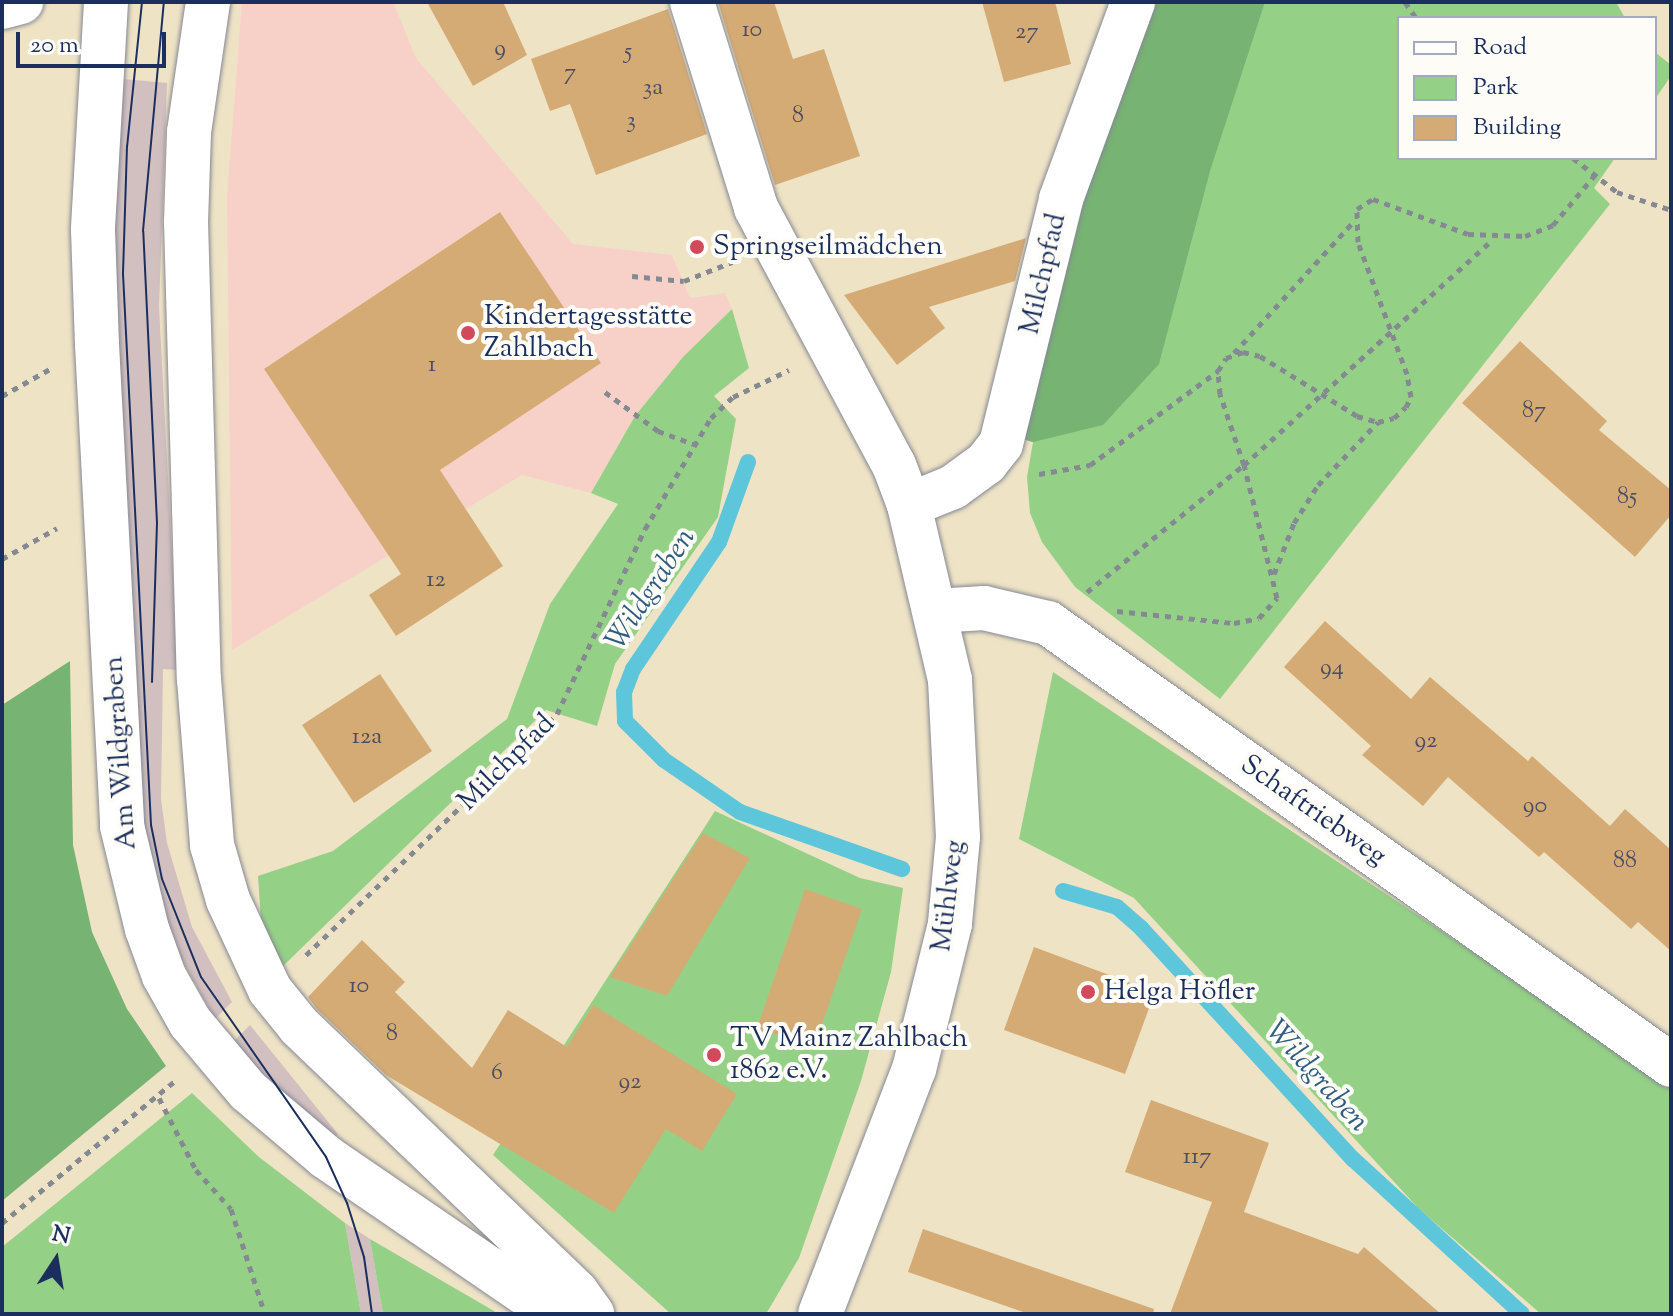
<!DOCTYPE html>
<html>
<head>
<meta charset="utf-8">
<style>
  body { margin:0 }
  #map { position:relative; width:1673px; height:1316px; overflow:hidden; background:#efe3c6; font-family:"Sorts Mill Goudy",serif }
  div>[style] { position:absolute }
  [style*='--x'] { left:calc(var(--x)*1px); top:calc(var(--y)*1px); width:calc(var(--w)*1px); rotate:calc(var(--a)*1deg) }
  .built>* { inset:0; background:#f7d1c8 }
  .industrial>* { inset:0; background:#d2bfc0 }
  .green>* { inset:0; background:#94d186 }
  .forest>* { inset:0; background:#77b373 }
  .stream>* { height:16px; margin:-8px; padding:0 8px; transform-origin:8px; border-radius:8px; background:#5ec6da }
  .building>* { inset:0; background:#d5ab75 }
  .path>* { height:5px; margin-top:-2.5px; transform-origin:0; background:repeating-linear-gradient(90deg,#858992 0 6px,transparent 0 12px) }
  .roads { filter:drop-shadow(0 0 2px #858992) drop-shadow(0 0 2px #858992) }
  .minor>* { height:44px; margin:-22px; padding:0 22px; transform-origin:22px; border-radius:22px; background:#fff }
  .tram>* { height:2px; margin:-1px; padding:0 1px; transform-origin:1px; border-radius:1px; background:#1b2f5e }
  .dots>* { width:22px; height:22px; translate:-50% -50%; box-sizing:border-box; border:4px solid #fdfcf7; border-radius:50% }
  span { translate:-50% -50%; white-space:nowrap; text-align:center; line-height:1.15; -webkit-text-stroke:8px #fdfcf7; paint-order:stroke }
  .number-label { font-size:24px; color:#4a4e64 }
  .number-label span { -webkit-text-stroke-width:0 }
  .poi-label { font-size:28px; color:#1b2f5e }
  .left { translate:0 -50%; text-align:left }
  .street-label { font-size:28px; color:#1b2f5e }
  .water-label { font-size:30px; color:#2f5c83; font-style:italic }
  .frame { position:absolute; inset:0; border:4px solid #1b2f5e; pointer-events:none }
  .legend { position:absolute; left:1397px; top:16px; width:260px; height:144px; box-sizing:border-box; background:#fdfcf7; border:2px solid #a3aaba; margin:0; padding:10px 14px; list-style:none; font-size:24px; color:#1b2f5e }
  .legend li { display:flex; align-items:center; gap:16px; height:40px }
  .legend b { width:40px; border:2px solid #a3aaba }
  .north { position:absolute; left:16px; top:1220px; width:80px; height:80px; -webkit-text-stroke:6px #fdfcf7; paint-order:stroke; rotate:12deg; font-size:22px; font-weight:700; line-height:32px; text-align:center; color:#1b2f5e }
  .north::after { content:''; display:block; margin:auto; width:28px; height:36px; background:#1b2f5e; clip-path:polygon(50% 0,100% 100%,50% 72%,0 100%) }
  .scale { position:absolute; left:16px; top:32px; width:150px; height:36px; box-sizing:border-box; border:4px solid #1b2f5e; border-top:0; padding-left:10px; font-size:24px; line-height:28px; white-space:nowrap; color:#1b2f5e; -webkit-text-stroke:6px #fdfcf7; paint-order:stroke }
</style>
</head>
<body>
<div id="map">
  <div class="built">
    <i style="clip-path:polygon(242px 2px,393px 2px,416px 58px,573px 244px,672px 255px,690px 298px,725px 293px,732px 309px,683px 357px,635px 416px,591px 493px,522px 475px,232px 650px,227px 197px)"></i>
  </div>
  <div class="industrial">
    <i style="clip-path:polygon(124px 79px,167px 83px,159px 307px,178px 670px,163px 669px,161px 799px,167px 843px,192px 927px,232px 1002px,215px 1019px,177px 951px,143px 843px,112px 274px,115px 153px)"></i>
    <i style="clip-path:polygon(250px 1025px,338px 1134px,331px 1141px,232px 1043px)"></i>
    <i style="clip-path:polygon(345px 1223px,370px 1239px,383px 1314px,361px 1314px)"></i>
  </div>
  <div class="green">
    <i style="clip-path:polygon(1147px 2px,1616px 2px,1625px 18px,1399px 18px,1399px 158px,1615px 158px,1594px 188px,1610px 204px,1220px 699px,1075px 587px,1042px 542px,1030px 513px,1027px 477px,1033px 442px,1019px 438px)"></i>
    <i style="clip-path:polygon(1655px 52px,1671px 65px,1671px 76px,1655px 99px)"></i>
    <i style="clip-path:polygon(732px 309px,749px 368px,714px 396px,736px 419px,718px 517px,615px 664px,597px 726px,546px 710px,280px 969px,261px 921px,258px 876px,333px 851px,507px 719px,550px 604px,618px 504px,591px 493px,635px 416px,683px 357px)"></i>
    <i style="clip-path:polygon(1053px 672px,1671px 1084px,1671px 1314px,1541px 1314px,1419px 1209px,1134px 898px,1019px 839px)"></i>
    <i style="clip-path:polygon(715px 811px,860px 878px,903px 888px,891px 972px,861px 1081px,799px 1258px,766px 1314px,671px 1314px,493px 1155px)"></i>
    <i style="clip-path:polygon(192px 1093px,259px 1157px,345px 1223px,361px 1314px,2px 1314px,2px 1247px)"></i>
    <i style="clip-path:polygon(370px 1239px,494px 1311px,497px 1314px,383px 1314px)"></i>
  </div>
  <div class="forest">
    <i style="clip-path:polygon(1147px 2px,1265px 2px,1210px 171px,1159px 364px,1103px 425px,1033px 442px,1019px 438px,1062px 252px)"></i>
    <i style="clip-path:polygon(70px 661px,73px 845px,92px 932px,127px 1009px,166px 1066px,2px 1201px,2px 705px)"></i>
  </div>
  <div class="stream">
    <i style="--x:748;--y:462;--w:85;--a:109.9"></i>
    <i style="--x:719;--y:542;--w:153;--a:124.1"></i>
    <i style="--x:633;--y:669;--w:25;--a:111"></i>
    <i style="--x:624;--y:692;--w:29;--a:88"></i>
    <i style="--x:625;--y:721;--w:55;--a:45"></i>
    <i style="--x:664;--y:760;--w:92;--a:34.4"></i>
    <i style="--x:740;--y:812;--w:172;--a:19.4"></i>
    <i style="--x:1063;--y:891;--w:56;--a:16.5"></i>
    <i style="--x:1117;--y:907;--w:32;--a:41"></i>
    <i style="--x:1141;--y:928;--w:314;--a:47.5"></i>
    <i style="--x:1353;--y:1159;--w:229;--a:42.5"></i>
  </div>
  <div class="building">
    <i style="clip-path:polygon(427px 2px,503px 2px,527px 55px,473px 86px)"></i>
    <i style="clip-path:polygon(718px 2px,774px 2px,793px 59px,824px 49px,860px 156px,775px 185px)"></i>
    <i style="clip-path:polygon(982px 2px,1055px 2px,1071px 64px,1004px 82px)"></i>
    <i style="clip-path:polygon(668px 9px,707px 134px,596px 175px,570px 104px,550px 111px,531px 59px)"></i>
    <i style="clip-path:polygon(500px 212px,601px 363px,440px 470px,503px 566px,396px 636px,369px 595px,401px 574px,264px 369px)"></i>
    <i style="clip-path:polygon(1026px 238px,1015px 281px,929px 307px,945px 328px,897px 365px,844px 295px)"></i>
    <i style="clip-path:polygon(1520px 341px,1607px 421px,1599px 430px,1671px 490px,1671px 515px,1635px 557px,1462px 403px)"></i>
    <i style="clip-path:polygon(1325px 621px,1411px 699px,1430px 677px,1528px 761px,1532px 756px,1610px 826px,1625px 809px,1671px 850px,1671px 951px,1638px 922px,1631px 929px,1544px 852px,1539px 857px,1448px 777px,1423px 806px,1362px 755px,1371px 746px,1284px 667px)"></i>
    <i style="clip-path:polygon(380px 674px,432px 751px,354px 803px,302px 725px)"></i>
    <i style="clip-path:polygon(703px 833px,750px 858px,667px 996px,610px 977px)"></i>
    <i style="clip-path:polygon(805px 889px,862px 909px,814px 1047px,757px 1028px)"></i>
    <i style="clip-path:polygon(362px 940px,405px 982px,395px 992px,472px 1068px,508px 1010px,567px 1047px,593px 1005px,737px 1094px,702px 1151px,666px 1129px,614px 1213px,386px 1075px,317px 1009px,308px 997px)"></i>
    <i style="clip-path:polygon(1034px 947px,1155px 992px,1125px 1074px,1004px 1030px)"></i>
    <i style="clip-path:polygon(1151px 1100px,1269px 1143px,1244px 1212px,1358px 1254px,1364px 1247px,1441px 1314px,1170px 1314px,1212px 1202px,1125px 1172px)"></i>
    <i style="clip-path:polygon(923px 1229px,1154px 1309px,1153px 1314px,1029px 1314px,908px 1272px)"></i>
  </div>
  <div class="path">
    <i style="--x:1405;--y:2;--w:19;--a:55"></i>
    <i style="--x:1573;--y:158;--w:56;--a:37.7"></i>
    <i style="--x:1617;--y:192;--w:57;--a:18.4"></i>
    <i style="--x:632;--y:276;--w:52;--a:5.5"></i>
    <i style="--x:684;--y:281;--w:52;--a:-21.6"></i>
    <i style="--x:1234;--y:353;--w:177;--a:-47.7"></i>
    <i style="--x:605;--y:392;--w:66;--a:36.3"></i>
    <i style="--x:658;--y:431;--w:38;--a:20"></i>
    <i style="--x:2;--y:396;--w:55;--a:-29.4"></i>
    <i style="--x:1039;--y:474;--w:52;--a:-10"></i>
    <i style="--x:1090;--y:465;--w:159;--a:-36.3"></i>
    <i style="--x:2;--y:559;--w:63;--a:-29.4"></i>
    <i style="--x:1274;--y:574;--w:55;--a:-68.6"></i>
    <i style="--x:1294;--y:523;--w:45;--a:-57.7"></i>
    <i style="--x:1318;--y:485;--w:87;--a:-46.4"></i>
    <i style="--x:1087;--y:592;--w:202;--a:-39"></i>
    <i style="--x:1244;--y:465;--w:336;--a:-42.2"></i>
    <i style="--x:1117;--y:611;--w:118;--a:5.9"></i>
    <i style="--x:1234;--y:623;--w:25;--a:-11"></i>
    <i style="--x:1259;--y:618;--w:27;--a:-48"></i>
    <i style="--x:1277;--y:598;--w:137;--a:-103.9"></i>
    <i style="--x:1244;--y:465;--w:75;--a:-108.7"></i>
    <i style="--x:1220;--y:394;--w:23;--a:-95"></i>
    <i style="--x:1218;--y:371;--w:15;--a:-58"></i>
    <i style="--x:1226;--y:358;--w:18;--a:-19"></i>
    <i style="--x:1243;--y:352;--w:17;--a:13"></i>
    <i style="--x:1260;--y:356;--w:114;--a:31.7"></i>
    <i style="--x:1357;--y:416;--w:22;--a:16"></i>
    <i style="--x:1378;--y:422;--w:16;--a:-14"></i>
    <i style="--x:1394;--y:418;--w:16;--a:-43"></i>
    <i style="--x:1406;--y:407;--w:11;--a:-63"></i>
    <i style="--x:1411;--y:397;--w:23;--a:-100"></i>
    <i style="--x:1407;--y:374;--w:141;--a:-110.4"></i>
    <i style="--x:1358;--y:242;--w:33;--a:-92"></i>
    <i style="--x:1357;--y:209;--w:19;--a:-32"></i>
    <i style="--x:1373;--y:199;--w:101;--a:20.2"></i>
    <i style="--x:1468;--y:234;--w:57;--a:2"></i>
    <i style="--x:1525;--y:236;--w:30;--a:-21"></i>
    <i style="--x:1553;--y:225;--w:65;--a:-50"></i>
    <i style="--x:306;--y:955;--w:348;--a:-43.8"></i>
    <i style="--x:557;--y:714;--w:205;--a:-64.6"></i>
    <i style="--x:645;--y:529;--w:129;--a:-59.3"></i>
    <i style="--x:711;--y:418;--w:30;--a:-44"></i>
    <i style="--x:733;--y:397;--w:62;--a:-25.7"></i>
    <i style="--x:159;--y:1098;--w:81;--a:62.8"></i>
    <i style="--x:196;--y:1170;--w:52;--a:48.1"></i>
    <i style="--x:231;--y:1209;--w:110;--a:72.1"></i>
    <i style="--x:2;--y:1223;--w:227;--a:-39.4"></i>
  </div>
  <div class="roads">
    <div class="minor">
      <i style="--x:106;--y:2;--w:228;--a:93.3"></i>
      <i style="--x:93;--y:230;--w:114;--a:88"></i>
      <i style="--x:97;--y:344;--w:483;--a:87"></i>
      <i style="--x:122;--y:826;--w:106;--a:76.4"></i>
      <i style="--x:147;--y:929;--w:50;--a:70.1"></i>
      <i style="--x:164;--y:976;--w:53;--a:60.5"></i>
      <i style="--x:190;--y:1022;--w:90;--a:50"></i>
      <i style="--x:248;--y:1091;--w:102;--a:40.2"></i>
      <i style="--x:326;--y:1157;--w:278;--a:34.4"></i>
      <i style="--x:208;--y:2;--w:131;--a:98.3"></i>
      <i style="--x:189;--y:132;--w:89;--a:91.9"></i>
      <i style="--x:186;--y:221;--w:458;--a:88.4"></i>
      <i style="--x:199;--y:679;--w:167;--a:85.5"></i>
      <i style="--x:212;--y:845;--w:57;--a:73.8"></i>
      <i style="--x:228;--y:900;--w:99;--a:65"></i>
      <i style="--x:270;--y:990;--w:46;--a:51.1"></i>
      <i style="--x:299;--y:1026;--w:385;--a:43.8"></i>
      <i style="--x:577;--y:1293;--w:26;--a:54"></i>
      <i style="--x:692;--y:2;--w:216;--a:72.7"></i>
      <i style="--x:756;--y:208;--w:292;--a:61.8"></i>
      <i style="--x:894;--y:465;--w:43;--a:69.4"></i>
      <i style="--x:909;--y:505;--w:180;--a:76.8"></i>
      <i style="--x:950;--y:680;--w:157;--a:87.1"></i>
      <i style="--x:958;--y:837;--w:87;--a:95.3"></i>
      <i style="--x:950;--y:924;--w:149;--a:103.9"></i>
      <i style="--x:914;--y:1069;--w:262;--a:111"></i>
      <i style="--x:2;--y:7;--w:20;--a:-15"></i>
      <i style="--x:909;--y:505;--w:48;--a:-22.2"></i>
      <i style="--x:953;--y:487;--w:41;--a:-36"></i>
      <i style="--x:986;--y:463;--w:24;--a:-52"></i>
      <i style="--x:1001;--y:444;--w:252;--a:-76.2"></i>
      <i style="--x:1061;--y:199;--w:210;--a:-69.9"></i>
      <i style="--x:935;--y:611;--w:49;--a:-3.5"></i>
      <i style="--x:984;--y:608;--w:66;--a:13.2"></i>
      <i style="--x:1048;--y:623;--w:764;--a:35.35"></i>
    </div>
  </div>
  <div class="tram">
    <i style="--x:142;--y:2;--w:145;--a:95.9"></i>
    <i style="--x:127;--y:146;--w:128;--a:91.8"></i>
    <i style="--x:123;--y:274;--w:552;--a:87.09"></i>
    <i style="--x:151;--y:825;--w:55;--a:78.5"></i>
    <i style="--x:162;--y:879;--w:105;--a:68.3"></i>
    <i style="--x:201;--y:977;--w:219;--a:55.2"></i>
    <i style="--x:326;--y:1157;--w:51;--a:65.5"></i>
    <i style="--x:347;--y:1203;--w:57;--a:72.5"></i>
    <i style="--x:364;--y:1257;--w:58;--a:82"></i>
    <i style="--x:152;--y:682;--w:159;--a:-88.2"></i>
    <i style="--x:157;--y:523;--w:292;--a:-92.7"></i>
    <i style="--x:143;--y:231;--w:230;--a:-84.8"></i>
  </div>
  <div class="dots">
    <i style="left:697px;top:247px;background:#d1495b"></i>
    <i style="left:468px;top:333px;background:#d1495b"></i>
    <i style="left:1088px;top:992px;background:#d1495b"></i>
    <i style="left:714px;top:1055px;background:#d1495b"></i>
  </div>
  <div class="number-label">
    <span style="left:752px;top:31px">10</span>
    <span style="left:1027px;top:33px">27</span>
    <span style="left:500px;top:50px">9</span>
    <span style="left:628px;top:53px">5</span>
    <span style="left:570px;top:74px">7</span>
    <span style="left:653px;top:89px">3a</span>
    <span style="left:798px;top:117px">8</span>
    <span style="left:631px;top:122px">3</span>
    <span style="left:432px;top:366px">1</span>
    <span style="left:1534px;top:412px">87</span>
    <span style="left:1627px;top:498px">85</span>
    <span style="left:436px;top:581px">12</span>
    <span style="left:1332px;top:669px">94</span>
    <span style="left:367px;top:738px">12a</span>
    <span style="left:1426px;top:742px">92</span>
    <span style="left:1535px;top:807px">90</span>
    <span style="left:1625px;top:862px">88</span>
    <span style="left:359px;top:987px">10</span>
    <span style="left:392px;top:1035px">8</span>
    <span style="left:497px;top:1074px">6</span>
    <span style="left:630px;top:1083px">92</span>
    <span style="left:1197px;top:1158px">117</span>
  </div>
  <div class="poi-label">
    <span class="left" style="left:713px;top:247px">Springseilmädchen</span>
    <span class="left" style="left:484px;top:333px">Kindertagesstätte<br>Zahlbach</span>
    <span class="left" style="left:1104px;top:992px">Helga Höfler</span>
    <span class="left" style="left:730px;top:1055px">TV Mainz Zahlbach<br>1862 e.V.</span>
  </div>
  <div class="street-label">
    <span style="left:1044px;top:274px;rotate:-77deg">Milchpfad</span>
    <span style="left:121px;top:753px;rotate:-94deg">Am Wildgraben</span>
    <span style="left:507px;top:763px;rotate:-45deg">Milchpfad</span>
    <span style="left:1313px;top:811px;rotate:35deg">Schaftriebweg</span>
    <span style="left:949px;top:896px;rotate:-83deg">Mühlweg</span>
  </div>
  <div class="water-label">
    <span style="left:652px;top:590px;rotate:-57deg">Wildgraben</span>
    <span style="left:1316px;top:1077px;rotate:48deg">Wildgraben</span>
  </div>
  <div class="frame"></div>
  <ul class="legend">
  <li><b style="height:10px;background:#fff"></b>Road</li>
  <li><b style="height:22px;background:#94d186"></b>Park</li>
  <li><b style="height:22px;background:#d5ab75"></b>Building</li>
  </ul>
  <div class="north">N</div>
  <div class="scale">20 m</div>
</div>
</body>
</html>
